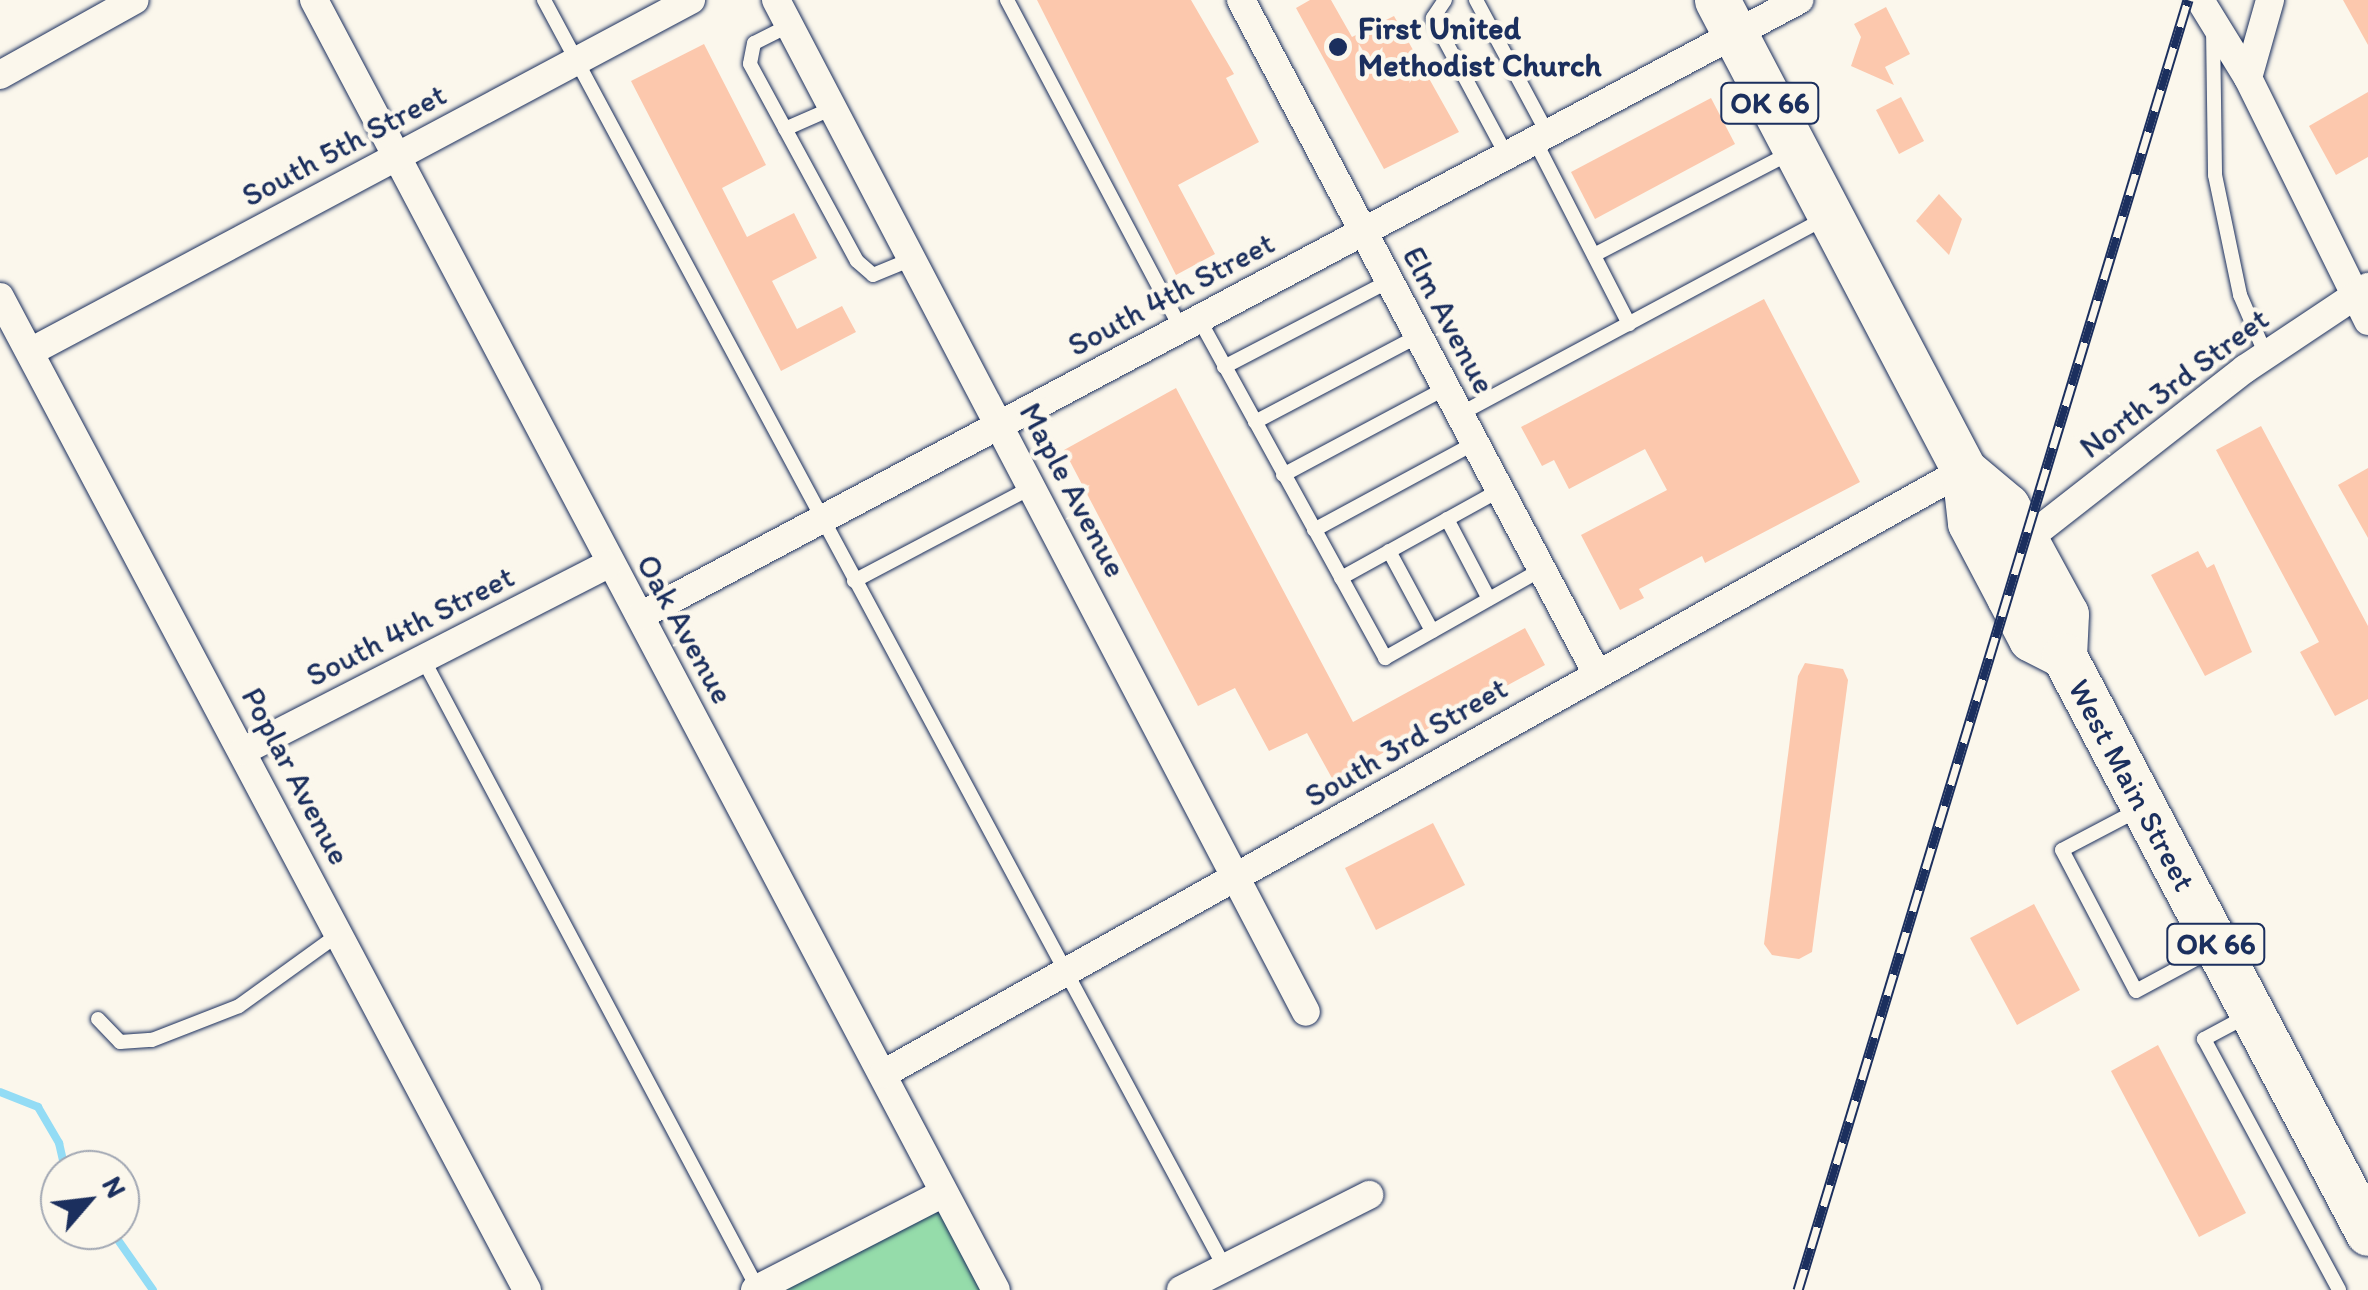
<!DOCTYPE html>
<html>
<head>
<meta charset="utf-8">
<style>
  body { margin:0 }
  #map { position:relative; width:2368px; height:1290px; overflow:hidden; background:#fbf7ec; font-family:Itim,sans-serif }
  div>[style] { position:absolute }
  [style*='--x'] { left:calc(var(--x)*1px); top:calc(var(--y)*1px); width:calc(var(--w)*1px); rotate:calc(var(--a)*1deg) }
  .green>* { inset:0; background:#95dcaa }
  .stream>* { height:8px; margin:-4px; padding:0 4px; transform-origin:4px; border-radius:4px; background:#93dcf5 }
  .building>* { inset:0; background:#fcc8ad }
  .roads { filter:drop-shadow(0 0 2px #1b2f5e) drop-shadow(0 0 2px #1b2f5e) }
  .lane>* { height:14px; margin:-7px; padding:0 7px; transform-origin:7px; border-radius:7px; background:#fbf7ec }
  .street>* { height:28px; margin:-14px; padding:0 14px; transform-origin:14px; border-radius:14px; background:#fbf7ec }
  .primary>* { height:45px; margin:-22.5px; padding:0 22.5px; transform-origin:22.5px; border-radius:22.5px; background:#fbf7ec }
  .rail>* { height:11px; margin-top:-5.5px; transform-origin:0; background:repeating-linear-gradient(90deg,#fbf7ec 0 22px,#1b2f5e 0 44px); box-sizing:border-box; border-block:2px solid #1b2f5e }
  .dots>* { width:28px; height:28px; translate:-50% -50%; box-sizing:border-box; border:5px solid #fbf7ec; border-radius:50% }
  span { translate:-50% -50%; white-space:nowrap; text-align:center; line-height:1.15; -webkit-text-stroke:9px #fbf7ec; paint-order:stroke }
  .shield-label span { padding:2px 8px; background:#fbf7ec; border:2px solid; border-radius:8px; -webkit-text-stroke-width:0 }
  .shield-label { font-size:30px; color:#1b2f5e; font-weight:700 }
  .poi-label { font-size:32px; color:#1b2f5e; font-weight:700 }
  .left { translate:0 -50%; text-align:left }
  .street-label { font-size:32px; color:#1b2f5e }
  .north { position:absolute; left:40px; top:1150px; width:100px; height:100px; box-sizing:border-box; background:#fbf7ec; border:2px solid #a1a7b3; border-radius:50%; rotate:62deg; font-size:28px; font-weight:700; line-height:40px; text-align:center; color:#1b2f5e }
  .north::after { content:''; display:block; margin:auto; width:35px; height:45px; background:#1b2f5e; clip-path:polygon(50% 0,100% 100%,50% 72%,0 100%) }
</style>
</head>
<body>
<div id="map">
  <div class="green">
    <i style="clip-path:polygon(944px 1193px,994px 1290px,755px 1290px)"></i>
  </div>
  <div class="stream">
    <i style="--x:0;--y:1092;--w:41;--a:21.5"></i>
    <i style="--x:38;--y:1107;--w:42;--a:59.7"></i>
    <i style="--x:59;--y:1143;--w:28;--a:77"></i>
    <i style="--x:111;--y:1230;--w:73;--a:55"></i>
  </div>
  <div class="building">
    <i style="clip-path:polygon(1037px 0,1191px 0,1234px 74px,1226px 78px,1259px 142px,1178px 185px,1215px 254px,1176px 275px)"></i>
    <i style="clip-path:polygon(1310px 0,1331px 0,1352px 37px,1394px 16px,1459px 132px,1384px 169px,1296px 8px)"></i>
    <i style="clip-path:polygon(2343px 0,2368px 0,2368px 45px)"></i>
    <i style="clip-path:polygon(1886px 7px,1910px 54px,1885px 67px,1894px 85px,1851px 66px,1861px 37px,1854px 24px)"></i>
    <i style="clip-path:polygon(704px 44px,766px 165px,722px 188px,747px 237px,794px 213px,817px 258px,772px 281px,797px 329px,842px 306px,856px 332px,781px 371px,631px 81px)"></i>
    <i style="clip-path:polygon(2368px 92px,2368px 157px,2336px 175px,2309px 126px)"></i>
    <i style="clip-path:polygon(1901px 97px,1924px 141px,1899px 154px,1876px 110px)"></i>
    <i style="clip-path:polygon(1711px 98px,1735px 144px,1595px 219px,1571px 172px)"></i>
    <i style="clip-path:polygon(1939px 194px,1962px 219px,1949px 255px,1916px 221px)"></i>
    <i style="clip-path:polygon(1764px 299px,1860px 482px,1705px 563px,1702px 556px,1639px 589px,1644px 598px,1620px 610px,1581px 535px,1667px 490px,1645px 449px,1569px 489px,1554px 460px,1542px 466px,1521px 427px)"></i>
    <i style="clip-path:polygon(1176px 388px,1353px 722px,1525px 628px,1545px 665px,1333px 780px,1307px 733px,1269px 751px,1235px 688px,1198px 706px,1064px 450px)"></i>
    <i style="clip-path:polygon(2261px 426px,2368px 626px,2368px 699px,2335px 716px,2300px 652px,2319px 642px,2216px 450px)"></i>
    <i style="clip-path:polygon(2368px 468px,2368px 538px,2338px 485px)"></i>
    <i style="clip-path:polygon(2198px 551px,2207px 568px,2214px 564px,2252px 652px,2205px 676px,2151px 575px)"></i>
    <i style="clip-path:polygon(1805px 663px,1843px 669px,1848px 680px,1812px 952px,1799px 959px,1772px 955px,1764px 944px,1798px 676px)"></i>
    <i style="clip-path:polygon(1433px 823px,1465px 885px,1376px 930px,1345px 868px)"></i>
    <i style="clip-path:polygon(2034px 904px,2080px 990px,2017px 1025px,1970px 938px)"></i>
    <i style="clip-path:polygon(2158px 1045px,2246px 1213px,2199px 1237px,2111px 1071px)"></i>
  </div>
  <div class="roads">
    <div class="lane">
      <i style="--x:544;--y:0;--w:1439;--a:61.76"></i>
      <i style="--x:1007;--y:0;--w:372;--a:62.1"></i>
      <i style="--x:1445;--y:0;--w:22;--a:124"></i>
      <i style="--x:1433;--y:18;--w:157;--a:61.8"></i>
      <i style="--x:1476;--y:0;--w:152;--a:61.8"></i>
      <i style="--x:790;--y:25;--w:40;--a:153.4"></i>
      <i style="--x:754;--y:43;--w:21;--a:101"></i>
      <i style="--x:750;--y:64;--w:224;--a:61.5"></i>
      <i style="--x:857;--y:261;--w:21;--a:41"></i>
      <i style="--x:873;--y:275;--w:42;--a:-22.3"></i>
      <i style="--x:2213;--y:28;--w:147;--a:89.2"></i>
      <i style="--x:2215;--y:175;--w:123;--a:78.2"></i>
      <i style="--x:2240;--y:295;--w:65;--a:66.6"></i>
      <i style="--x:785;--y:129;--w:52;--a:-23.6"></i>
      <i style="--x:1535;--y:141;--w:206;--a:62.8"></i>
      <i style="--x:1594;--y:255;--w:221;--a:-27.5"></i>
      <i style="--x:1199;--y:319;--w:387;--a:61.2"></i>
      <i style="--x:1385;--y:658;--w:180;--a:-29.5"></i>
      <i style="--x:1224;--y:367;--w:186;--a:-27.5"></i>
      <i style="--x:1460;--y:414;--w:413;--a:-28.2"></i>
      <i style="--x:1255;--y:422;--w:184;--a:-27.8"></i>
      <i style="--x:1283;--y:475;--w:185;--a:-28.1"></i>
      <i style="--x:1447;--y:519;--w:90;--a:62.3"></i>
      <i style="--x:1314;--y:530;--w:183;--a:-28.4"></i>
      <i style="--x:1389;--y:551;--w:91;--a:61.7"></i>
      <i style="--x:1341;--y:578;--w:182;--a:-29"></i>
      <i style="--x:854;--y:581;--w:201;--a:-27.8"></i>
      <i style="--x:423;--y:659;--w:714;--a:62"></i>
      <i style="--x:2140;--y:809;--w:88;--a:152.3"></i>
      <i style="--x:2062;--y:850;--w:159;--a:62.3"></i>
      <i style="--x:2136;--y:991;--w:86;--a:-28.3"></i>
      <i style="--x:2247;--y:1016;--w:49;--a:151.9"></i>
      <i style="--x:2204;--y:1039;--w:285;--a:61.7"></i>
      <i style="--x:98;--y:1019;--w:32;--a:46"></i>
      <i style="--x:120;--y:1042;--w:32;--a:-4"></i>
      <i style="--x:152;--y:1040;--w:93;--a:-21.3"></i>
      <i style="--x:239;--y:1006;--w:123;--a:-35.8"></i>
    </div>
    <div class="street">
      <i style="--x:314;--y:0;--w:1459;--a:62.14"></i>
      <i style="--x:776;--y:0;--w:1142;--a:62.36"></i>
      <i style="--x:1241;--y:0;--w:760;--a:62.15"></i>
      <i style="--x:2200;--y:0;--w:92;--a:58.4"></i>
      <i style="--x:2248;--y:78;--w:271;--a:63.7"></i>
      <i style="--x:0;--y:75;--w:154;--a:-29.1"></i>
      <i style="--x:2248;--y:78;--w:81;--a:-74.2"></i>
      <i style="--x:0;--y:297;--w:1124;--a:62.04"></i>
      <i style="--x:30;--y:352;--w:749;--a:-28.04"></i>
      <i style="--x:2026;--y:540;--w:278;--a:-38"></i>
      <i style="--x:2245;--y:369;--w:148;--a:-33.7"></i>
      <i style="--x:640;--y:616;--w:1313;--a:-27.99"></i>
      <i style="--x:243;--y:751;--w:411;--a:-27.1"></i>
      <i style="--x:883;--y:1074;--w:1238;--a:-29.19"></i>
      <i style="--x:755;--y:1290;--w:212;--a:-27.2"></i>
      <i style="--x:1181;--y:1290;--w:211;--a:-26.8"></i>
    </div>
    <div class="primary">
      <i style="--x:1717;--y:0;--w:531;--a:62.28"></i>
      <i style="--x:1964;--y:470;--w:53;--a:83.5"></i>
      <i style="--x:1970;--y:523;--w:84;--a:62.2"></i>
      <i style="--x:2009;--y:597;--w:47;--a:62.4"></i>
      <i style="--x:2031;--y:639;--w:37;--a:27"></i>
      <i style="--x:1964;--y:470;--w:56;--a:39.9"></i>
      <i style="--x:2007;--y:506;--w:123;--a:61.4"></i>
      <i style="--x:2066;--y:614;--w:42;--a:92.7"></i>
      <i style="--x:2064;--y:656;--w:652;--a:62.22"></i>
    </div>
  </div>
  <div class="rail">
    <i style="--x:1798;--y:1290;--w:1348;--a:-73.18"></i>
  </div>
  <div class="dots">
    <i style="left:1338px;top:47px;background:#1b2f5e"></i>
  </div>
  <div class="shield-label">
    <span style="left:1770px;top:103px">OK 66</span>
    <span style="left:2216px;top:944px">OK 66</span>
  </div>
  <div class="poi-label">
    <span class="left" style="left:1358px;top:47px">First United<br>Methodist Church</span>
  </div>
  <div class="street-label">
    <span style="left:344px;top:145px;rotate:-28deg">South 5th Street</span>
    <span style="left:1171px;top:294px;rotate:-28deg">South 4th Street</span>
    <span style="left:1449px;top:320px;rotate:62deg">Elm Avenue</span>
    <span style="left:2174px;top:383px;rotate:-37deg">North 3rd Street</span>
    <span style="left:1073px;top:490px;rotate:62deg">Maple Avenue</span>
    <span style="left:410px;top:626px;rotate:-27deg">South 4th Street</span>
    <span style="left:685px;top:629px;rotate:61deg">Oak Avenue</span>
    <span style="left:1406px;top:742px;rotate:-30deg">South 3rd Street</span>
    <span style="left:296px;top:776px;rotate:62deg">Poplar Avenue</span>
    <span style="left:2132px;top:785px;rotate:62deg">West Main Street</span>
  </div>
  <div class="north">N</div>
</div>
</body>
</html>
